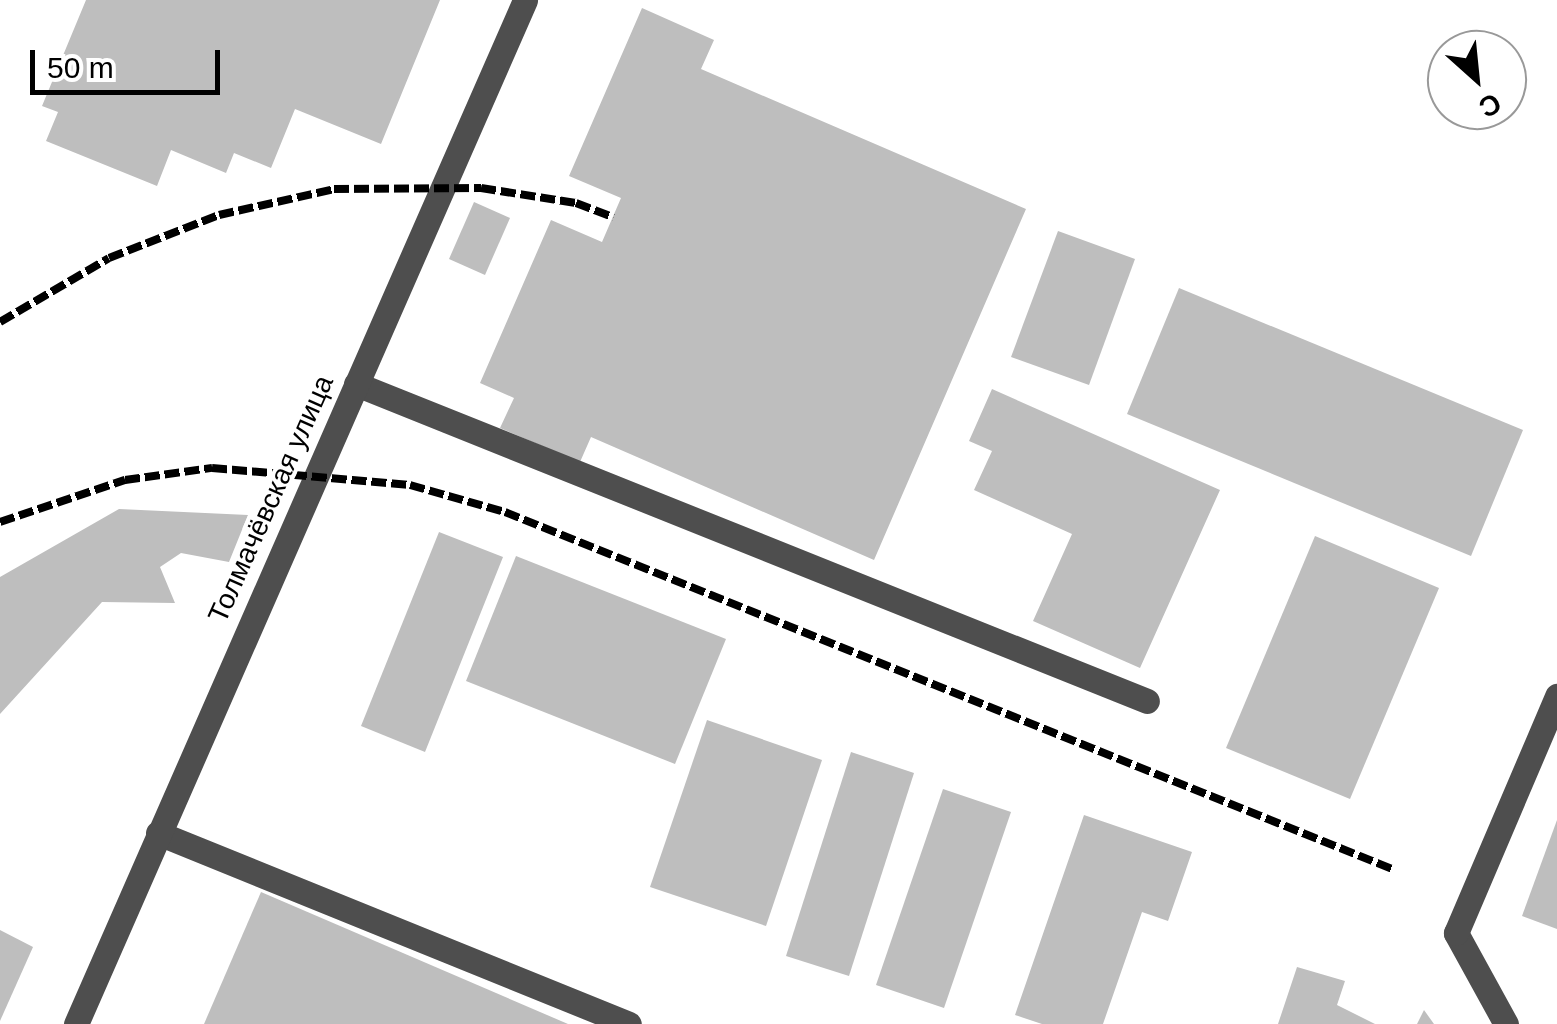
<!DOCTYPE html>
<html>
<head>
<meta charset="utf-8">
<style>
  body { margin:0 }
  #map { position:relative; width:1557px; height:1024px; overflow:hidden; background:#fff; font-family:Helvetica,sans-serif }
  div>[style] { position:absolute }
  [style*='--x'] { left:calc(var(--x)*1px); top:calc(var(--y)*1px); width:calc(var(--w)*1px); rotate:calc(var(--a)*1deg) }
  .building>* { inset:0; background:#bebebe }
  .minor>* { height:25px; margin:-12.5px; padding:0 12.5px; transform-origin:12.5px; border-radius:12.5px; background:#4e4e4e }
  .rail>* { height:8px; margin-top:-4px; transform-origin:0; background:repeating-linear-gradient(90deg,#000 0 15px,transparent 0 20px) }
  span { translate:-50% -50%; white-space:nowrap; text-align:center; line-height:1.15; -webkit-text-stroke:8px #fff; paint-order:stroke }
  .street-label { font-size:28px; color:#000 }
  .north { position:absolute; left:1427px; top:30px; width:100px; height:100px; box-sizing:border-box; background:#fff; border:2px solid #999; border-radius:50%; rotate:153deg; font-size:28px; font-weight:700; line-height:40px; text-align:center; color:#000 }
  .north::after { content:''; display:block; margin:auto; width:35px; height:45px; background:#000; clip-path:polygon(50% 0,100% 100%,50% 72%,0 100%) }
  .scale { position:absolute; left:30px; top:50px; width:190px; height:45px; box-sizing:border-box; border:5px solid #000; border-top:0; padding-left:12px; font-size:30px; line-height:35px; white-space:nowrap; color:#000; -webkit-text-stroke:8px #fff; paint-order:stroke }
</style>
</head>
<body>
<div id="map">
  <div class="building">
    <i style="clip-path:polygon(86px 0,440px 0,381px 144px,295px 109px,271px 168px,234px 153px,226px 173px,171px 150px,157px 186px,46px 141px,58px 112px,42px 106px)"></i>
    <i style="clip-path:polygon(642px 8px,714px 40px,701px 69px,1026px 209px,874px 560px,591px 437px,580px 462px,500px 428px,514px 398px,480px 383px,551px 220px,602px 242px,621px 198px,569px 176px)"></i>
    <i style="clip-path:polygon(474px 202px,510px 218px,485px 275px,449px 259px)"></i>
    <i style="clip-path:polygon(1058px 231px,1135px 259px,1089px 385px,1011px 357px)"></i>
    <i style="clip-path:polygon(1179px 288px,1523px 430px,1471px 556px,1127px 414px)"></i>
    <i style="clip-path:polygon(992px 389px,1220px 490px,1140px 668px,1033px 621px,1072px 534px,974px 490px,992px 451px,969px 441px)"></i>
    <i style="clip-path:polygon(119px 509px,248px 515px,229px 562px,181px 553px,160px 567px,175px 603px,102px 602px,0 714px,0 577px)"></i>
    <i style="clip-path:polygon(439px 532px,503px 557px,425px 752px,361px 726px)"></i>
    <i style="clip-path:polygon(1315px 536px,1439px 588px,1350px 799px,1226px 748px)"></i>
    <i style="clip-path:polygon(516px 556px,726px 639px,675px 764px,466px 681px)"></i>
    <i style="clip-path:polygon(707px 720px,822px 760px,766px 926px,650px 887px)"></i>
    <i style="clip-path:polygon(851px 752px,914px 773px,849px 976px,786px 956px)"></i>
    <i style="clip-path:polygon(943px 789px,1011px 812px,944px 1008px,876px 985px)"></i>
    <i style="clip-path:polygon(1084px 815px,1192px 852px,1168px 921px,1142px 912px,1103px 1024px,1042px 1024px,1015px 1015px)"></i>
    <i style="clip-path:polygon(1557px 820px,1557px 929px,1522px 916px)"></i>
    <i style="clip-path:polygon(261px 892px,568px 1024px,204px 1024px)"></i>
    <i style="clip-path:polygon(0 930px,33px 947px,0 1021px)"></i>
    <i style="clip-path:polygon(1297px 967px,1345px 981px,1337px 1005px,1375px 1024px,1278px 1024px)"></i>
    <i style="clip-path:polygon(1424px 1010px,1434px 1024px,1417px 1024px)"></i>
  </div>
  <div class="minor">
    <i style="--x:356;--y:384;--w:852;--a:21.84"></i>
    <i style="--x:158;--y:833;--w:508;--a:22.07"></i>
    <i style="--x:76;--y:1024;--w:1118;--a:-66.32"></i>
    <i style="--x:1506;--y:1024;--w:104;--a:-118.8"></i>
    <i style="--x:1456;--y:933;--w:258;--a:-66.9"></i>
  </div>
  <div class="rail">
    <i style="--x:0;--y:322;--w:126;--a:-30.4"></i>
    <i style="--x:109;--y:258;--w:118;--a:-21.4"></i>
    <i style="--x:219;--y:215;--w:118;--a:-12.7"></i>
    <i style="--x:334;--y:189;--w:147;--a:-0.4"></i>
    <i style="--x:481;--y:188;--w:96;--a:9"></i>
    <i style="--x:576;--y:203;--w:40;--a:21"></i>
    <i style="--x:0;--y:522;--w:132;--a:-18.6"></i>
    <i style="--x:125;--y:480;--w:88;--a:-7.9"></i>
    <i style="--x:212;--y:468;--w:199;--a:4.9"></i>
    <i style="--x:410;--y:485;--w:99;--a:15.9"></i>
    <i style="--x:505;--y:512;--w:956;--a:21.92"></i>
  </div>
  <div class="street-label">
    <span style="left:271px;top:499px;rotate:-66deg">Толмачёвская улица</span>
  </div>
  <div class="north">С</div>
  <div class="scale">50 m</div>
</div>
</body>
</html>
